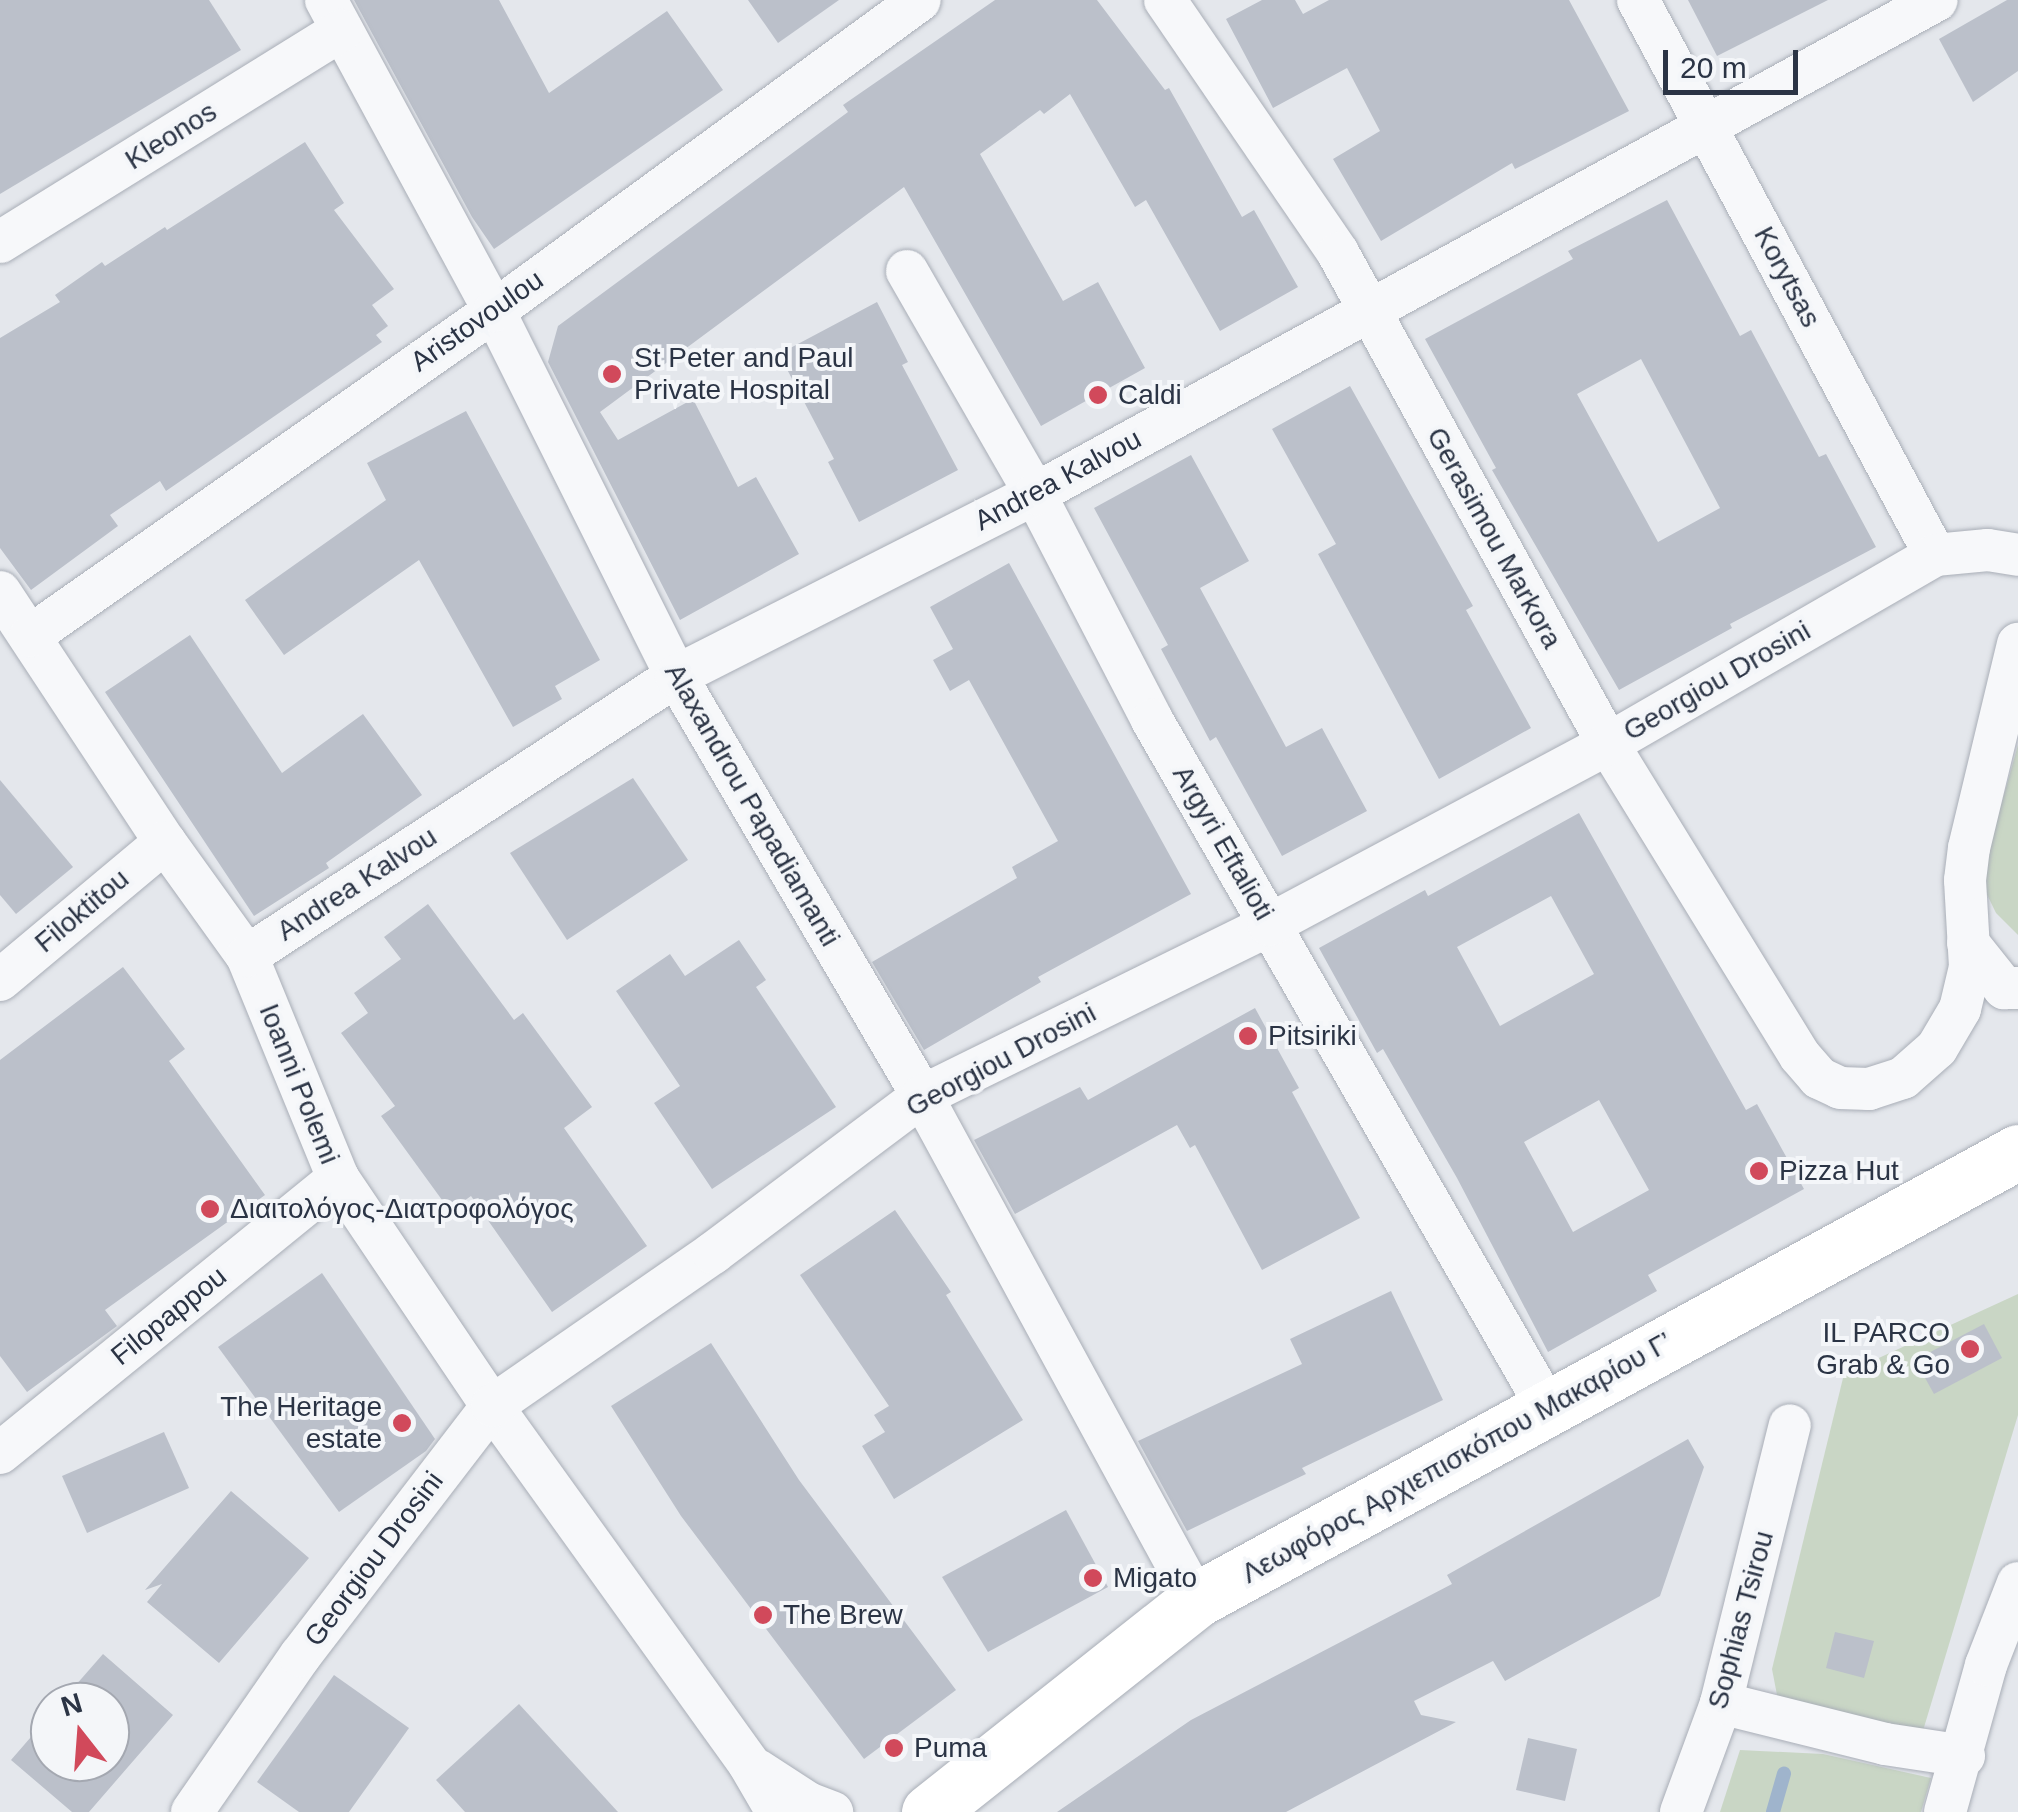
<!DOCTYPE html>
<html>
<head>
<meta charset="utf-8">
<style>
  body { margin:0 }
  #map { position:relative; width:2018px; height:1812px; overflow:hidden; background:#e4e7ec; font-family:Helvetica,sans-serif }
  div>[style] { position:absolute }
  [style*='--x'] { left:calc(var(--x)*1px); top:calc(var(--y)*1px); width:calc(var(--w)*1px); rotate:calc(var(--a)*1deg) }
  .green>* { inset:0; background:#c9d6c5 }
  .stream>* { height:14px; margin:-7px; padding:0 7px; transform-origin:7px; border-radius:7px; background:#9fb4cc }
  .building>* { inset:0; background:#bbc0ca }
  .roads { filter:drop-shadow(0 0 2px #a9aeb7) drop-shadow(0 0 2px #a9aeb7) }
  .street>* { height:42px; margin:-21px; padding:0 21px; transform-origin:21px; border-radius:21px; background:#f7f8fa }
  .secondary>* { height:55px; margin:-27.5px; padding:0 27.5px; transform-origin:27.5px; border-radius:27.5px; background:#fff }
  .dots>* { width:28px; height:28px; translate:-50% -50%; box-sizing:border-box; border:5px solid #f4f6f9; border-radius:50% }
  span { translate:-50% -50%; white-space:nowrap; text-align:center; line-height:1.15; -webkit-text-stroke:8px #f4f6f9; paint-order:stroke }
  .street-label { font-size:28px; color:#2b3445 }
  .poi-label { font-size:28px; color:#2b3445 }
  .left { translate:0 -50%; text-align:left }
  .right { translate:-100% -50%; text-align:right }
  .north { position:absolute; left:30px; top:1682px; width:100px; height:100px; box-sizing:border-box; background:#f4f6f9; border:2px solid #a4a8b1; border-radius:50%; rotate:343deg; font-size:28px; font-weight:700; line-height:40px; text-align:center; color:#2b3445 }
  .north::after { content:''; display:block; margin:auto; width:35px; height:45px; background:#d1495b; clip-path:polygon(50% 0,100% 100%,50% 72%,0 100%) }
  .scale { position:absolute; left:1663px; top:50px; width:135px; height:45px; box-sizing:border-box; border:5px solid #2b3445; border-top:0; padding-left:12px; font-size:30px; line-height:35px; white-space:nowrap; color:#2b3445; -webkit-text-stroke:8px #f4f6f9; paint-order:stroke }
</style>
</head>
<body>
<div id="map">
  <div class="green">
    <i style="clip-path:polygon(2018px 745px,2018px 935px,1996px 913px,1980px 880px)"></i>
    <i style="clip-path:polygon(2018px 1294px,2018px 1415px,1922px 1734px,1796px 1707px,1777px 1695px,1772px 1669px,1844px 1374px)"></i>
    <i style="clip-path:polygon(1740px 1750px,1823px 1754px,1931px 1778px,1921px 1812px,1720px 1812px)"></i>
  </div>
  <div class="stream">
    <i style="--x:1773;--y:1812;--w:40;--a:-74"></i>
  </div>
  <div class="building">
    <i style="clip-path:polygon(0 0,209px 0,241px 50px,0 194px)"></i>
    <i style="clip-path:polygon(354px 0,499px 0,549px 93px,667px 11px,723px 90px,494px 249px,472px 217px)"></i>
    <i style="clip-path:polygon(748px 0,839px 0,778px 43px)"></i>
    <i style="clip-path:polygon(995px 0,1097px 0,1165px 90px,1169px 88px,1242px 217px,1254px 210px,1298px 287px,1220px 331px,1146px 200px,1135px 207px,1070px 94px,1044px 114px,1040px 110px,980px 154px,1063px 301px,1098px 282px,1145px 368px,1041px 426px,904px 187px,600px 412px,618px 440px,693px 399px,738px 487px,756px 477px,799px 554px,680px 620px,548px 362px,558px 326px,848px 112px,843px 105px)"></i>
    <i style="clip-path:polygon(1262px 0,1295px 0,1303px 14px,1329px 0,1569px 0,1629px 111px,1515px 169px,1512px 163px,1381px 241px,1333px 159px,1380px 131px,1347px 68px,1273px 108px,1226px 19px)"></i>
    <i style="clip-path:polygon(1688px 0,1828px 0,1717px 56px)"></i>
    <i style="clip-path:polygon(2007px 0,2018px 0,2018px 71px,1973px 102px,1939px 39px)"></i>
    <i style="clip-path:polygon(305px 142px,344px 203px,334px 210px,394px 289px,372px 305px,388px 326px,376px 335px,382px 342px,166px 491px,160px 481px,110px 515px,118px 526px,31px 590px,0 548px,0 338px,60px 302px,55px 295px,102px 262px,105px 266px,165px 227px,167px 230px)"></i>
    <i style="clip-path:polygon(evenodd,1667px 200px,1740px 336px,1751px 330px,1819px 457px,1826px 454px,1876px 547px,1730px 624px,1732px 628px,1619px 690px,1492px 470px,1496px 468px,1425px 339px,1573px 259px,1568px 251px,1667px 200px,1641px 359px,1720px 508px,1658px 542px,1577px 394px,1641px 359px)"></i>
    <i style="clip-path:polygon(877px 302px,908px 362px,902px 365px,958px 470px,859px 522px,828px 462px,834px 459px,779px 354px)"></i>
    <i style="clip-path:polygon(1350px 386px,1473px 606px,1466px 610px,1531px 728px,1439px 779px,1318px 554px,1336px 544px,1272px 429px)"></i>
    <i style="clip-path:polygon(466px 411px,600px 660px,555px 686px,562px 699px,513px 727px,419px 560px,284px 655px,245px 600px,386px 500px,367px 463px)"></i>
    <i style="clip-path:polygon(1191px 455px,1249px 561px,1200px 588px,1286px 747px,1322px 728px,1367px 811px,1282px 856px,1216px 737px,1210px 741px,1161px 649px,1168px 645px,1094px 508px)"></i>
    <i style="clip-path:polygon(1009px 563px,1191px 894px,1038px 977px,1041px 982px,924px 1050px,872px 962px,1017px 878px,1012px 867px,1058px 841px,969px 680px,950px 691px,933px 660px,953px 649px,930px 607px)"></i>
    <i style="clip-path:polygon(190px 635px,282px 773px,363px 714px,422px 795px,326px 863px,329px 868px,254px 916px,105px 692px)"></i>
    <i style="clip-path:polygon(633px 778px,688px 860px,567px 940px,510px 853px)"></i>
    <i style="clip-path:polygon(0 780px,73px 867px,16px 914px,0 895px)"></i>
    <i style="clip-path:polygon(evenodd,1579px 813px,1746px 1110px,1757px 1104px,1804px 1189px,1648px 1275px,1657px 1291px,1548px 1352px,1457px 1178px,1383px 1049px,1377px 1053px,1319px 948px,1425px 890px,1428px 896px,1579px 813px,1551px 896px,1594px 974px,1500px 1026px,1457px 947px,1551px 896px,1579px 813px,1599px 1100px,1649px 1190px,1573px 1232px,1524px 1142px,1599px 1100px)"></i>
    <i style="clip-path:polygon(428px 904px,514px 1020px,523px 1013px,592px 1107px,564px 1128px,647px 1246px,552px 1312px,471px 1196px,450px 1211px,381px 1116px,395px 1106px,341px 1033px,368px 1013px,354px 993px,401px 959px,384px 937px)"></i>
    <i style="clip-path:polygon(739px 940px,766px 980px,756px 987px,836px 1107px,712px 1189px,654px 1103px,680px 1086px,616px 991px,670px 954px,685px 976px)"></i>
    <i style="clip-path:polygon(123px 967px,185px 1049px,169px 1061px,265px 1195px,105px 1310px,117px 1326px,27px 1392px,0 1356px,0 1060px)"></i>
    <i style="clip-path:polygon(1255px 1008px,1299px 1088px,1292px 1092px,1360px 1218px,1262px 1270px,1195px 1145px,1190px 1148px,1177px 1125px,1015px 1214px,974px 1140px,1080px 1087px,1088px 1100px)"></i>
    <i style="clip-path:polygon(895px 1210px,951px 1292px,946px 1295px,1023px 1420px,894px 1499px,862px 1446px,885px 1432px,874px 1415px,889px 1406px,800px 1275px)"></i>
    <i style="clip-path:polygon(322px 1273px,435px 1439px,426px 1451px,339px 1512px,218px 1347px)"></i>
    <i style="clip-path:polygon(1391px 1291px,1443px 1400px,1302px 1468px,1306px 1474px,1187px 1531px,1138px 1441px,1302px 1364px,1290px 1339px)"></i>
    <i style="clip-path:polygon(1984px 1324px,2002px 1358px,1934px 1394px,1915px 1360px)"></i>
    <i style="clip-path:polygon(711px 1343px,799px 1480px,956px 1690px,864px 1759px,681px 1516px,611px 1406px)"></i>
    <i style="clip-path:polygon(164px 1432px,189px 1488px,87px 1533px,62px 1476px)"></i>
    <i style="clip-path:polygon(1688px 1439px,1704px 1467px,1660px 1596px,1505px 1681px,1493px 1661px,1414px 1701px,1421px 1715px,1456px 1722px,1286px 1812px,1057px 1812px,1191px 1720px,1452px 1584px,1447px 1575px)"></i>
    <i style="clip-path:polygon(231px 1491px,309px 1558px,219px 1663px,147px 1602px,162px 1584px,145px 1590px)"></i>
    <i style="clip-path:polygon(1066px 1510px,1108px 1587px,988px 1652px,942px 1577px)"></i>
    <i style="clip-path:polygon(1835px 1632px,1874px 1641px,1864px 1678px,1826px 1668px)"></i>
    <i style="clip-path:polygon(103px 1654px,173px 1715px,89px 1812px,72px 1812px,11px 1760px,50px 1715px,50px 1762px,110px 1762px,110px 1702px,61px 1702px)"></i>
    <i style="clip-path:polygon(334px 1675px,409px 1728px,349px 1812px,299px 1812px,257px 1782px)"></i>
    <i style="clip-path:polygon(519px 1704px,618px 1812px,465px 1812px,436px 1780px)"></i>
    <i style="clip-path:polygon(1528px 1738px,1577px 1749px,1565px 1801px,1516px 1790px)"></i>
  </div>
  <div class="roads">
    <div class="street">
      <i style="--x:326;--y:0;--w:353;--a:61.6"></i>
      <i style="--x:494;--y:311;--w:408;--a:63.5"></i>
      <i style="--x:676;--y:676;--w:487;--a:59.6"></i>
      <i style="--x:922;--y:1096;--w:574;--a:61.47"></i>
      <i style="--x:1165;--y:0;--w:306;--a:55.6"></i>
      <i style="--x:1338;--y:253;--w:560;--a:61.19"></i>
      <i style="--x:1608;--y:744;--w:366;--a:58.4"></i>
      <i style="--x:1800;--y:1056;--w:29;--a:49"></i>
      <i style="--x:1819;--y:1078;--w:23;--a:25"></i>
      <i style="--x:1840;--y:1088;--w:29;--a:2"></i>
      <i style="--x:1869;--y:1089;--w:36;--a:-18"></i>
      <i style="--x:1903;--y:1078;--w:45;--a:-41.4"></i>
      <i style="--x:1937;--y:1048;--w:45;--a:-59.5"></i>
      <i style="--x:1960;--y:1009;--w:43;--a:-76.6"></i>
      <i style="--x:1970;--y:967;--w:87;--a:-93.3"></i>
      <i style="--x:1965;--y:880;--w:32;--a:-83"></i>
      <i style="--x:1969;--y:848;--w:210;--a:-76.5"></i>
      <i style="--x:1638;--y:0;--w:629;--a:61.85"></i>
      <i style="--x:0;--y:242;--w:402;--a:-31.8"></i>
      <i style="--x:907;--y:271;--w:257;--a:60.1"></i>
      <i style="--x:1035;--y:494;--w:254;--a:62.6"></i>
      <i style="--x:1152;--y:720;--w:795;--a:60.11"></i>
      <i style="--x:0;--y:592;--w:300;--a:56.6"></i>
      <i style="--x:165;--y:842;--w:140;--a:54.3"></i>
      <i style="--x:247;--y:956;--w:240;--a:67.7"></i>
      <i style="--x:338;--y:1178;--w:275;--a:56"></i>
      <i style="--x:492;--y:1406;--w:441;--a:54.3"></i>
      <i style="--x:749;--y:1764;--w:56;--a:59.7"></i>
      <i style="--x:30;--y:636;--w:566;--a:-35.01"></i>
      <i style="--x:494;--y:311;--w:527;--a:-36.13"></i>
      <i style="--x:1968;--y:943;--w:58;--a:51.3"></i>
      <i style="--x:2004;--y:988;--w:14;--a:0"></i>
      <i style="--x:247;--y:956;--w:512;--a:-33.13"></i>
      <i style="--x:676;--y:676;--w:402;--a:-26.9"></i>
      <i style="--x:1035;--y:494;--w:1028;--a:-28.71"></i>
      <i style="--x:0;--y:980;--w:215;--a:-39.9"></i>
      <i style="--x:0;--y:1453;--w:436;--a:-39.1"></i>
      <i style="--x:1721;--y:1703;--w:169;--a:14"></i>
      <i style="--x:1885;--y:1744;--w:80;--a:8.6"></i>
      <i style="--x:757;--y:1770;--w:61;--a:32.9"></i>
      <i style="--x:808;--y:1803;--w:26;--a:21"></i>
      <i style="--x:192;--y:1812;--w:190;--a:-55.3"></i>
      <i style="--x:300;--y:1656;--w:315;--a:-52.5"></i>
      <i style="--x:492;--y:1406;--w:269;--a:-34.7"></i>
      <i style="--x:713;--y:1253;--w:261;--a:-36.9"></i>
      <i style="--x:922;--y:1096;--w:387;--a:-26.2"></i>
      <i style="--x:1269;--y:925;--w:384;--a:-28.1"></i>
      <i style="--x:1608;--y:744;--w:378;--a:-30"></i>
      <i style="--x:1935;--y:555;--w:53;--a:-5.4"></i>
      <i style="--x:1988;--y:550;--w:30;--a:9"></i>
      <i style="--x:1681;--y:1812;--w:116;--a:-69.8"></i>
      <i style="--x:1721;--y:1703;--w:286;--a:-76.1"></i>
      <i style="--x:1945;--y:1812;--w:153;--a:-74.4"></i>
      <i style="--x:1986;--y:1665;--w:88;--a:-68.7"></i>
    </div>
    <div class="secondary">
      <i style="--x:929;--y:1812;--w:341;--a:-38.4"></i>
      <i style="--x:1196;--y:1600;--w:936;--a:-28.59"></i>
    </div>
  </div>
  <div class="dots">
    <i style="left:612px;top:374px;background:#d1495b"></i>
    <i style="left:1098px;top:395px;background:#d1495b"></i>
    <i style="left:1248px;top:1036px;background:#d1495b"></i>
    <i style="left:1759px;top:1171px;background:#d1495b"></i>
    <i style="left:210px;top:1209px;background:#d1495b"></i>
    <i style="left:1970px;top:1349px;background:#d1495b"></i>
    <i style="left:402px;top:1423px;background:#d1495b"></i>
    <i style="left:1093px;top:1578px;background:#d1495b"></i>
    <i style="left:763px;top:1615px;background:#d1495b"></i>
    <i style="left:894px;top:1748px;background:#d1495b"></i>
  </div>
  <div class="street-label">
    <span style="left:171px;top:136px;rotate:-32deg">Kleonos</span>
    <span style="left:1787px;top:277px;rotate:62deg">Korytsas</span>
    <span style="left:477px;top:321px;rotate:-35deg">Aristovoulou</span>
    <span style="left:1058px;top:480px;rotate:-28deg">Andrea Kalvou</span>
    <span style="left:1494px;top:538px;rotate:61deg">Gerasimou Markora</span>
    <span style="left:1717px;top:681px;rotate:-30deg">Georgiou Drosini</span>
    <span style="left:752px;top:805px;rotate:60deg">Alaxandrou Papadiamanti</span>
    <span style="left:1223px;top:843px;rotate:60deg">Argyri Eftalioti</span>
    <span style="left:357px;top:884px;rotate:-33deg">Andrea Kalvou</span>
    <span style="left:82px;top:911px;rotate:-40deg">Filoktitou</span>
    <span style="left:1001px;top:1060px;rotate:-28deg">Georgiou Drosini</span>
    <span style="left:299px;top:1084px;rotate:68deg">Ioanni Polemi</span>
    <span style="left:169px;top:1316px;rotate:-39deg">Filopappou</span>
    <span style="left:1457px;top:1458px;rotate:-29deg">Λεωφόρος Αρχιεπισκόπου Μακαρίου Γ’</span>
    <span style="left:374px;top:1559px;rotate:-53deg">Georgiou Drosini</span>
    <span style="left:1741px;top:1620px;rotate:-75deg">Sophias Tsirou</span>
  </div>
  <div class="poi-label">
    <span class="left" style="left:634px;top:374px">St Peter and Paul<br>Private Hospital</span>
    <span class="left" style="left:1118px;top:395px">Caldi</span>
    <span class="left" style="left:1268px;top:1036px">Pitsiriki</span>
    <span class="left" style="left:1779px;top:1171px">Pizza Hut</span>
    <span class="left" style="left:230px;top:1209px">Διαιτολόγος-Διατροφολόγος</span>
    <span class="right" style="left:1950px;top:1349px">IL PARCO<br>Grab &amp; Go</span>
    <span class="right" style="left:382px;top:1423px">The Heritage<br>estate</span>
    <span class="left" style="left:1113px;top:1578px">Migato</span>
    <span class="left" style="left:783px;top:1615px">The Brew</span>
    <span class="left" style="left:914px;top:1748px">Puma</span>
  </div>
  <div class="north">N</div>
  <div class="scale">20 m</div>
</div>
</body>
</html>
